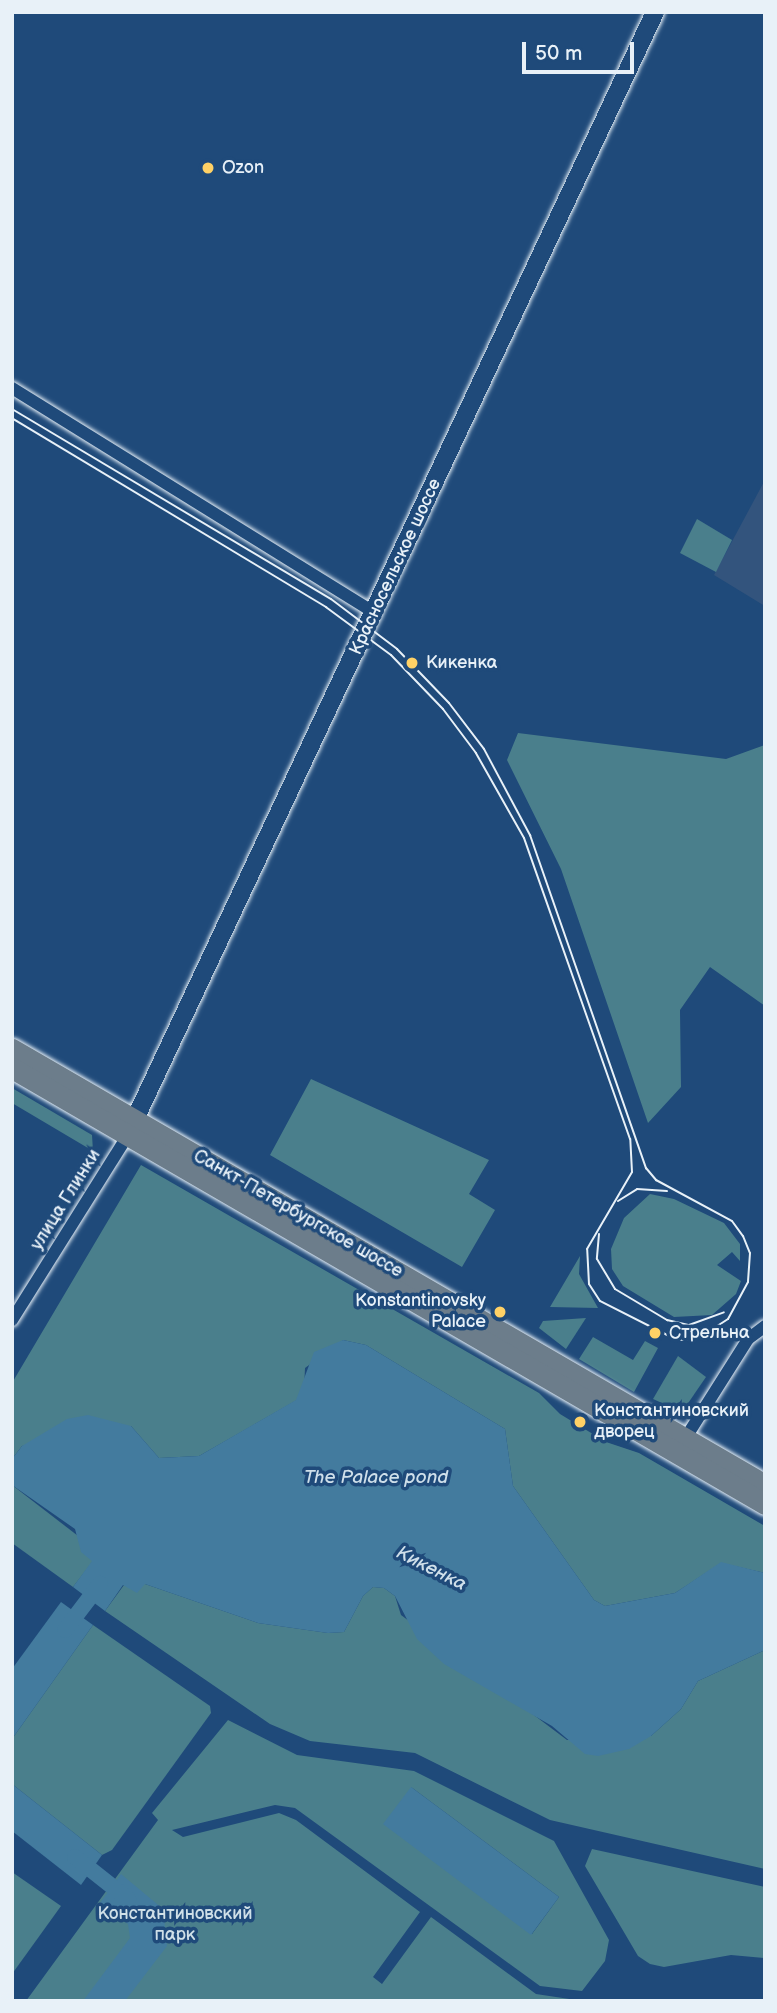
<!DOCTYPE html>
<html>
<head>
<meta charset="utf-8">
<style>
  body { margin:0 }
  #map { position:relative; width:777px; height:2013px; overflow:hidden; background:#1f4a7a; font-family:"Balsamiq Sans",sans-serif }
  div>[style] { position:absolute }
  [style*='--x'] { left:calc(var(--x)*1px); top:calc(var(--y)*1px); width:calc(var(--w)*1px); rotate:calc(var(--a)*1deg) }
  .built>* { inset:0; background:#33547d }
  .green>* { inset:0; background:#4a7f8c }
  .water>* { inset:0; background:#437b9e }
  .canal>* { height:16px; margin:-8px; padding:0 8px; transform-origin:8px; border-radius:8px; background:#437b9e }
  .roads { filter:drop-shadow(0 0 2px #e8f1f8) drop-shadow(0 0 2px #e8f1f8) }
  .minor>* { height:12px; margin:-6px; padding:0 6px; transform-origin:6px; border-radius:6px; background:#1f4a7a }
  .secondary>* { height:18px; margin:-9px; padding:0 9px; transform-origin:9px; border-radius:9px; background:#1f4a7a }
  .primary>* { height:21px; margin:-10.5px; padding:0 10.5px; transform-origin:10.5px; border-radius:10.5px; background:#6c7d8b }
  .tram>* { height:2px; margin:-1px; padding:0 1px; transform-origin:1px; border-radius:1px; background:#e8f1f8 }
  .dots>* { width:19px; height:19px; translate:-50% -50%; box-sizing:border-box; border:4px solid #1f4a7a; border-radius:50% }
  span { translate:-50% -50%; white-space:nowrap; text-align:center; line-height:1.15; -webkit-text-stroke:7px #1f4a7a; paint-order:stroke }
  .poi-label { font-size:18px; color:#e8f1f8 }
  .left { translate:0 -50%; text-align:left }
  .right { translate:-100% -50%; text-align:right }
  .street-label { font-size:18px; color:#e8f1f8 }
  .park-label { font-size:18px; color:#d0e0e8 }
  .water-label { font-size:19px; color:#cfdfea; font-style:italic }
  .frame { position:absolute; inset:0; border:14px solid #e8f1f8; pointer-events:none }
  .scale { position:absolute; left:522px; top:42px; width:112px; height:32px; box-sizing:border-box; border:4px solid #e8f1f8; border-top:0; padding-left:9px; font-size:21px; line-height:24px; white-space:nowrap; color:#e8f1f8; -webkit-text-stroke:5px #1f4a7a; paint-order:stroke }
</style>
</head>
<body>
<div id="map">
  <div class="built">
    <i style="clip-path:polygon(765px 480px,765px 606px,714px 575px)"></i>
  </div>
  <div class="green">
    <i style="clip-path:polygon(697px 519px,732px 540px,716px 572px,680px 553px)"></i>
    <i style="clip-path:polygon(518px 733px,726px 759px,765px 745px,765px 1006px,710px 967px,680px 1010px,681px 1087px,648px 1123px,561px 869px,507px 760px)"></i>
    <i style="clip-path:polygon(311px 1079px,489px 1160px,469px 1194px,495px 1210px,462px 1267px,270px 1155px)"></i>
    <i style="clip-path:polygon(12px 1088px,92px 1135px,93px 1151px,12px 1103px)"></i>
    <i style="clip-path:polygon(141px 1165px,539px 1393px,560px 1414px,606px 1442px,639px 1453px,765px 1526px,765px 1573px,721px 1563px,675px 1593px,605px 1606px,594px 1600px,513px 1486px,505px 1429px,366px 1345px,343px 1340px,305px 1368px,304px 1390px,297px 1400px,199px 1456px,159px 1458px,131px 1426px,22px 1446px,12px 1459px,12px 1383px)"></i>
    <i style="clip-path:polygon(650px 1194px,674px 1199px,724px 1223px,740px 1244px,740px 1261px,732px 1252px,717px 1265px,741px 1281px,736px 1294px,712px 1315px,674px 1317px,623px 1286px,612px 1269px,611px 1249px,624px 1218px)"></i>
    <i style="clip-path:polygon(580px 1256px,579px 1274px,598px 1308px,550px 1307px)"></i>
    <i style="clip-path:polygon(586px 1318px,566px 1349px,539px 1328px,543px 1321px)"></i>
    <i style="clip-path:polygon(593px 1337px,633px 1360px,645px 1341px,658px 1348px,634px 1392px,579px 1359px)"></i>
    <i style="clip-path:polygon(678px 1356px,706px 1377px,682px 1412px,653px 1399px)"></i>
    <i style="clip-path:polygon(12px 1485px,82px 1539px,93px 1561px,73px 1587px,12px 1543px)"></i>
    <i style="clip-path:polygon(145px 1584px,258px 1623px,328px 1633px,344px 1632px,363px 1596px,373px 1587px,384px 1588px,395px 1596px,401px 1615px,567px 1740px,651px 1736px,681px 1709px,698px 1681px,765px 1650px,765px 1869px,550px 1820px,415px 1753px,310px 1741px,270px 1724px,105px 1611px,124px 1585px)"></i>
    <i style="clip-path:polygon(93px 1625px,210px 1706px,211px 1713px,112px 1850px,102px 1855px,12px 1784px,12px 1739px)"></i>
    <i style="clip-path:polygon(evenodd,228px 1720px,297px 1755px,414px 1771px,554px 1841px,609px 1940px,605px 1961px,582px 1991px,540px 1986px,295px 1808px,275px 1805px,172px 1830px,183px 1837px,279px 1813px,296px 1820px,420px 1912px,373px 1977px,382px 1984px,431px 1917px,536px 1994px,576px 2000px,26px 2001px,158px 1820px,152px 1813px,228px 1720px,411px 1787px,559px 1897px,532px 1934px,531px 1934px,411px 1787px)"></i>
    <i style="clip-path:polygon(592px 1849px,765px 1887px,765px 1958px,731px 1955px,664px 1967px,650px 1964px,638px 1956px,585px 1866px)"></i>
    <i style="clip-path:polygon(12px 1872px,61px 1906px,12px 1974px)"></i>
  </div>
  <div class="water">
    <i style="clip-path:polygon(343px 1340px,366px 1345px,505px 1429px,513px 1486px,594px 1600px,605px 1606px,675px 1593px,721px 1562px,765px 1573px,765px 1650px,698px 1681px,681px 1709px,651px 1736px,629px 1749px,598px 1756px,585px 1754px,552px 1726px,444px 1664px,417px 1639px,395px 1596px,384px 1588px,373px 1587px,363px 1596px,344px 1632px,328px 1633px,258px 1623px,145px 1584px,137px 1593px,123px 1585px,105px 1611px,73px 1587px,92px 1561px,81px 1552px,75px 1529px,12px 1485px,12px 1459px,22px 1446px,67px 1419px,88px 1415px,131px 1426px,159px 1458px,199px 1456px,296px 1400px,314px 1352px)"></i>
    <i style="clip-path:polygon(61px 1602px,93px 1625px,12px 1739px,12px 1669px)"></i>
    <i style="clip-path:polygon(12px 1784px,102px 1855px,81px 1885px,12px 1831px)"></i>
    <i style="clip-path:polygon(411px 1787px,559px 1897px,531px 1935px,383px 1824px)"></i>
    <i style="clip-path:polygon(121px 1874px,163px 1909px,167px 1946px,125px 2001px,83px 2001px,130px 1938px,128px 1924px,100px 1903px)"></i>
  </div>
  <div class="canal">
    <i style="--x:65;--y:1630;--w:58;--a:-52.7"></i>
    <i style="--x:75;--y:1857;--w:68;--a:38.4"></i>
  </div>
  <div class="roads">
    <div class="minor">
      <i style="--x:12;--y:388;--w:427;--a:31.8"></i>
      <i style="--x:12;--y:1320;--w:218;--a:-57.9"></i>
      <i style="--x:683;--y:1442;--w:122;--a:-57.7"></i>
      <i style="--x:748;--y:1339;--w:21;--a:-37"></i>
    </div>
    <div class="secondary">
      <i style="--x:129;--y:1132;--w:1237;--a:-64.84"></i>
    </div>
    <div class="primary">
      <i style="--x:12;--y:1049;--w:870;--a:30.07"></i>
      <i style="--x:12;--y:1068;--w:870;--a:30.07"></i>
    </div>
  </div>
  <div class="tram">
    <i style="--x:12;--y:409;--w:371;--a:30.8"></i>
    <i style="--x:331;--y:599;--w:83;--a:37.1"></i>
    <i style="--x:397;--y:649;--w:75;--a:46.1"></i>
    <i style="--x:449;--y:703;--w:58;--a:52.7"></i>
    <i style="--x:484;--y:749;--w:98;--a:61.9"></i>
    <i style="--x:530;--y:835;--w:353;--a:70.8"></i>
    <i style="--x:646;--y:1168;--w:16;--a:50"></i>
    <i style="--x:656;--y:1180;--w:86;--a:28.3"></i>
    <i style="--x:732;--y:1221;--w:19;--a:54"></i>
    <i style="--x:743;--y:1236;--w:18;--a:68"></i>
    <i style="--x:750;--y:1253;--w:29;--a:94"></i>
    <i style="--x:748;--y:1282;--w:42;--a:118.4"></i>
    <i style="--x:728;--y:1319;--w:37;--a:147"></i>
    <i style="--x:697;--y:1339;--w:20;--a:177"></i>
    <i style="--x:677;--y:1340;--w:86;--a:-153.1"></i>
    <i style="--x:600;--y:1301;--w:20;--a:-123"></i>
    <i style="--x:589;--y:1284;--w:35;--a:-93"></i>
    <i style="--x:587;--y:1249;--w:89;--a:-59.7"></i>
    <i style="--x:632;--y:1172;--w:33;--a:-93"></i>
    <i style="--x:630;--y:1139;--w:319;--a:-109.4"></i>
    <i style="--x:524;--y:838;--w:98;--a:-119.5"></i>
    <i style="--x:476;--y:753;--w:55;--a:-126.9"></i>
    <i style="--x:443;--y:709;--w:75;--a:-133.9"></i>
    <i style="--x:391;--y:655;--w:81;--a:-143.6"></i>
    <i style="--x:326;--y:607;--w:366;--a:-149"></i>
    <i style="--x:618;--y:1201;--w:22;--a:-32"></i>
    <i style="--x:637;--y:1189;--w:30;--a:4"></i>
    <i style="--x:599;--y:1234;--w:25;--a:95"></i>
    <i style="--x:597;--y:1259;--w:35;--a:59"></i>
    <i style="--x:615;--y:1289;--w:61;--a:30.8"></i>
    <i style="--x:667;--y:1320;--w:23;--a:13"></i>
    <i style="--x:689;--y:1325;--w:37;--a:-20"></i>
  </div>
  <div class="dots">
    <i style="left:208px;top:168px;background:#ffd166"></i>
    <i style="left:412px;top:663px;background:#ffd166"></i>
    <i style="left:500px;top:1312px;background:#ffd166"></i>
    <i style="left:655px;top:1333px;background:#ffd166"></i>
    <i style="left:580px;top:1422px;background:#ffd166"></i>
  </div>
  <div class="poi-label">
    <span class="left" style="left:222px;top:168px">Ozon</span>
    <span class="left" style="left:426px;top:663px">Кикенка</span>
    <span class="right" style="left:486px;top:1312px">Konstantinovsky<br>Palace</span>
    <span class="left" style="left:669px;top:1333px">Стрельна</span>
    <span class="left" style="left:594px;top:1422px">Константиновский<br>дворец</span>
  </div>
  <div class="street-label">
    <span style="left:396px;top:567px;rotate:-65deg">Красносельское шоссе</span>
    <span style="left:66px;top:1200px;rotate:-58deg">улица Глинки</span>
    <span style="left:298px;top:1214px;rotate:30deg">Санкт-Петербургское шоссе</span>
  </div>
  <div class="park-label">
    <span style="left:175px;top:1925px">Константиновский<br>парк</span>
  </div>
  <div class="water-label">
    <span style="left:376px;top:1478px">The Palace pond</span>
    <span style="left:431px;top:1569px;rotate:27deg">Кикенка</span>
  </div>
  <div class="frame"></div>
  <div class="scale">50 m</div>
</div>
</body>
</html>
